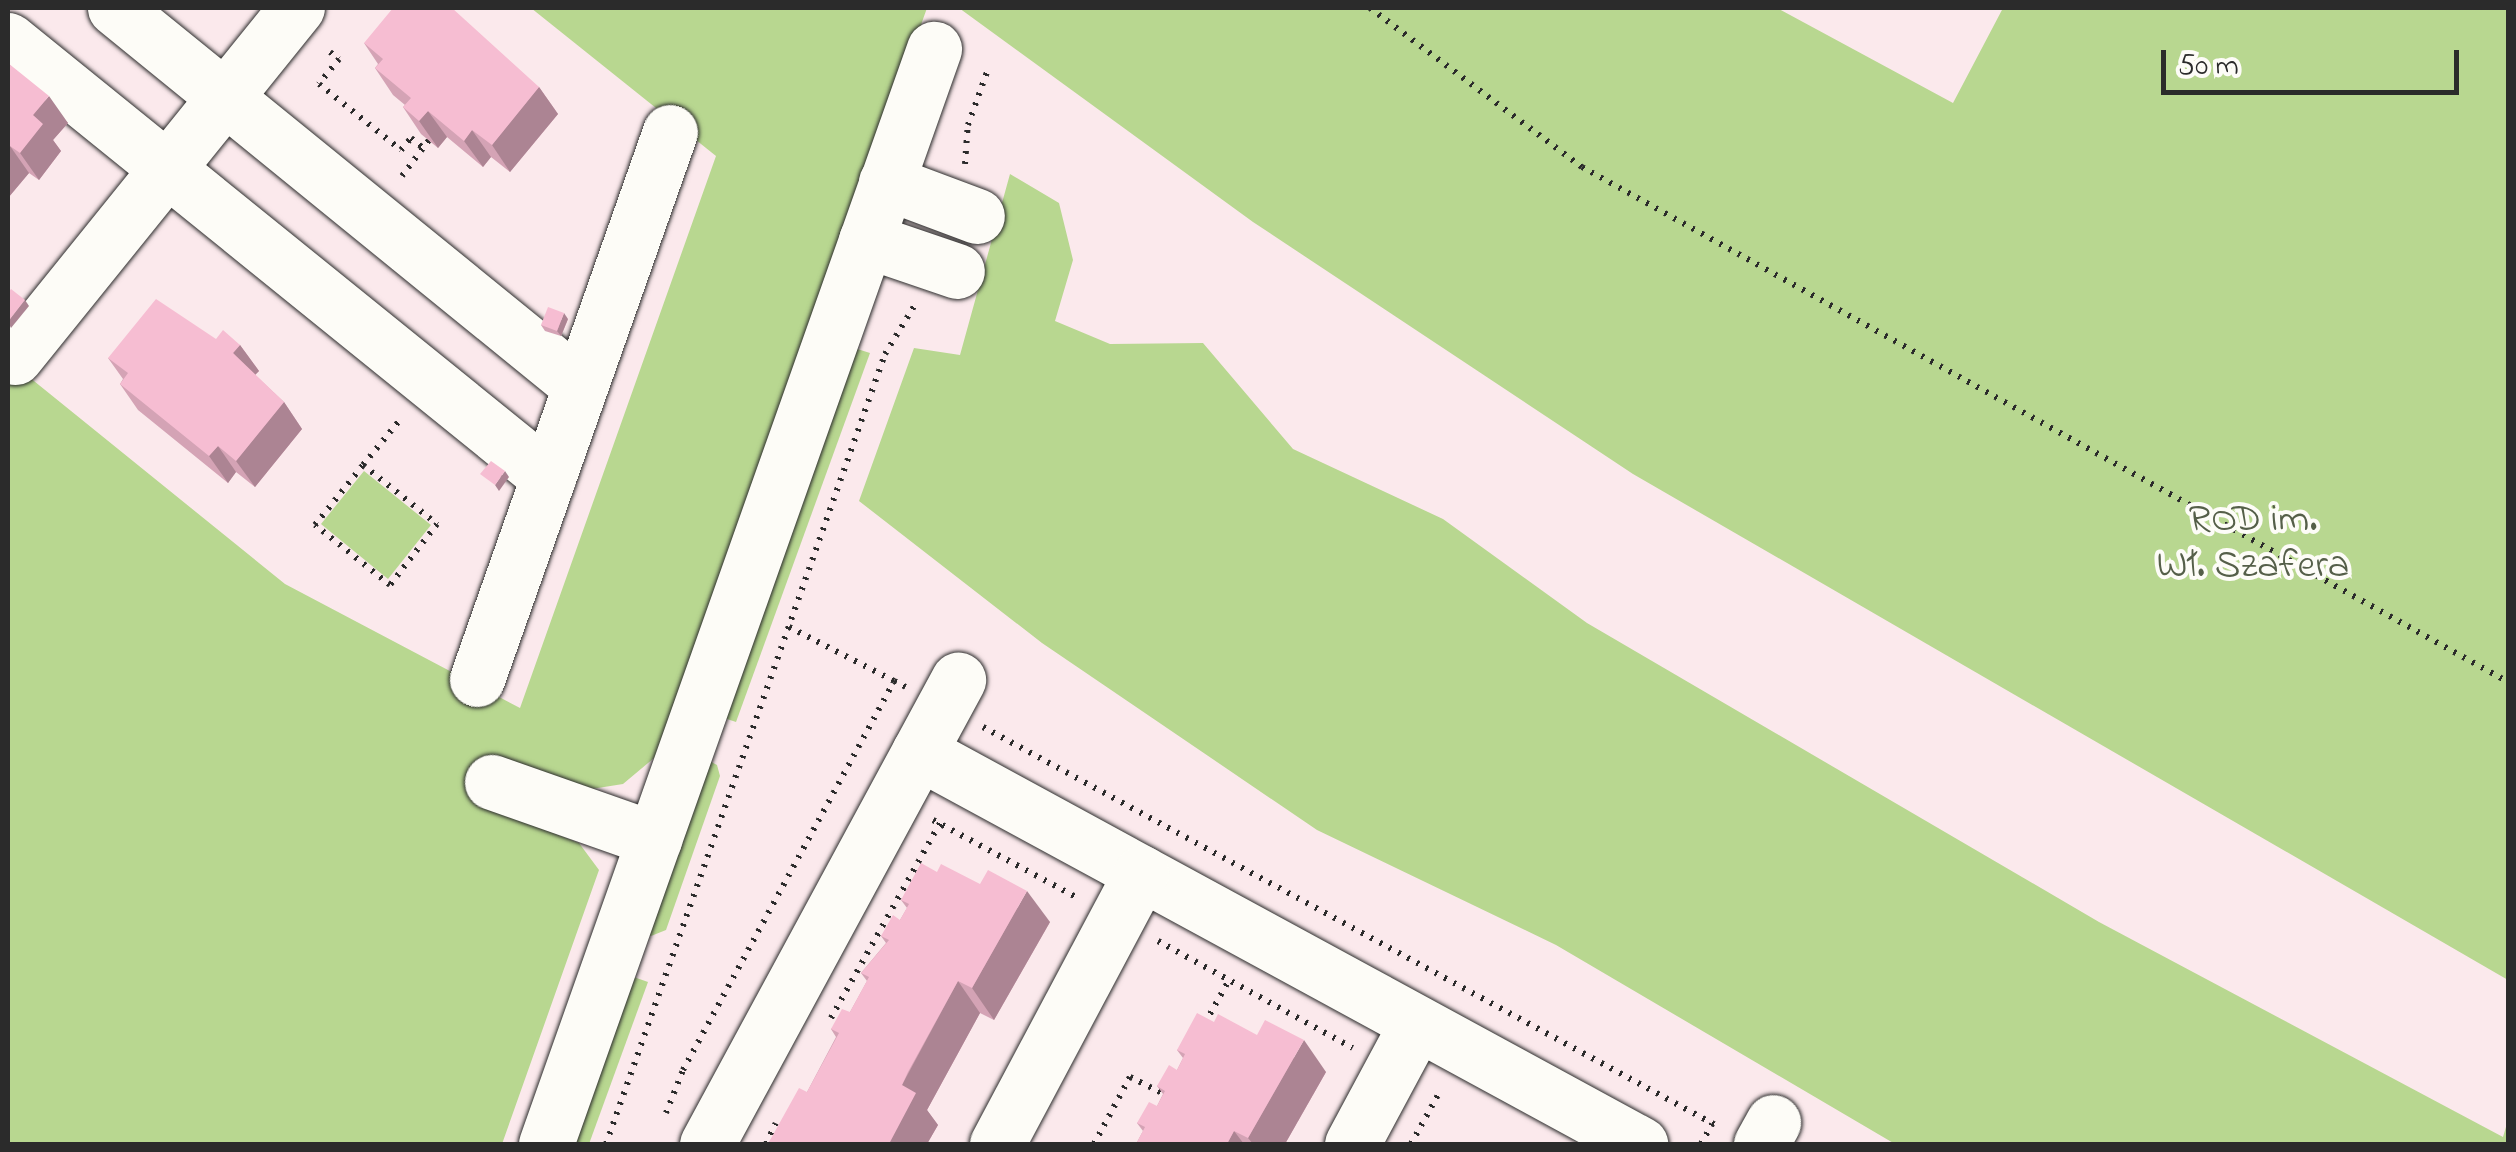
<!DOCTYPE html>
<html>
<head>
<meta charset="utf-8">
<style>
  body { margin:0 }
  #map { position:relative; width:2516px; height:1152px; overflow:hidden; background:#fbe9ec; font-family:"Indie Flower",sans-serif }
  div>[style] { position:absolute }
  [style*='--x'] { left:calc(var(--x)*1px); top:calc(var(--y)*1px); width:calc(var(--w)*1px); rotate:calc(var(--a)*1deg) }
  .green>* { inset:0; background:#b8d790 }
  .path>* { height:6px; margin-top:-3px; transform-origin:0; background:repeating-linear-gradient(90deg,#2b2b2b 0 2.5px,transparent 0 10.5px) }
  .roads { filter:drop-shadow(0 0 2px #2b2b2b) drop-shadow(0 0 2px #2b2b2b) }
  .minor>* { height:55px; margin:-27.5px; padding:0 27.5px; transform-origin:27.5px; border-radius:27.5px; background:#fdfcf7 }
  .wall>* { inset:0; background:#d4a3b5 }
  .shaded-wall>* { inset:0; background:#ac8493 }
  .building>* { inset:0; background:#f6bdd2 }
  span { translate:-50% -50%; white-space:nowrap; text-align:center; line-height:1.15; -webkit-text-stroke:8px #fdfcf7; paint-order:stroke }
  .park-label { font-size:40px; color:#555f49 }
  .frame { position:absolute; inset:0; border:10px solid #2b2b2b; pointer-events:none }
  .scale { position:absolute; left:2161px; top:50px; width:298px; height:45px; box-sizing:border-box; border:5px solid #2b2b2b; border-top:0; padding-left:12px; font-size:30px; line-height:35px; white-space:nowrap; color:#2b2b2b; -webkit-text-stroke:8px #fdfcf7; paint-order:stroke }
</style>
</head>
<body>
<div id="map">
  <div class="green">
    <i style="clip-path:polygon(531px 8px,927px 8px,660px 753px,623px 784px,485px 806px,579px 843px,599px 870px,502px 1144px,8px 1144px,8px 360px,285px 584px,520px 708px,716px 156px)"></i>
    <i style="clip-path:polygon(959px 8px,1777px 8px,1953px 103px,2003px 8px,2508px 8px,2508px 980px,1633px 474px,1253px 222px)"></i>
    <i style="clip-path:polygon(1010px 174px,1059px 203px,1073px 260px,1055px 321px,1110px 344px,1203px 343px,1293px 449px,1443px 519px,1587px 623px,2099px 922px,2503px 1137px,2508px 1120px,2508px 1144px,1895px 1144px,1556px 945px,1317px 830px,1042px 643px,859px 501px,914px 348px,960px 355px)"></i>
    <i style="clip-path:polygon(851px 347px,870px 353px,736px 722px,721px 717px)"></i>
    <i style="clip-path:polygon(364px 471px,431px 525px,388px 579px,321px 524px)"></i>
    <i style="clip-path:polygon(704px 758px,717px 765px,720px 776px,666px 930px,651px 936px,645px 933px)"></i>
    <i style="clip-path:polygon(628px 975px,648px 982px,589px 1144px,568px 1144px)"></i>
  </div>
  <div class="path">
    <i style="--x:1370;--y:8;--w:265;--a:36.9"></i>
    <i style="--x:1582;--y:167;--w:1060;--a:29.08"></i>
    <i style="--x:330;--y:52;--w:11;--a:38"></i>
    <i style="--x:339;--y:59;--w:32;--a:129"></i>
    <i style="--x:319;--y:84;--w:105;--a:38.8"></i>
    <i style="--x:401;--y:150;--w:16;--a:-50"></i>
    <i style="--x:411;--y:138;--w:16;--a:40"></i>
    <i style="--x:965;--y:164;--w:39;--a:-86"></i>
    <i style="--x:968;--y:125;--w:59;--a:-70.3"></i>
    <i style="--x:402;--y:176;--w:45;--a:-53.1"></i>
    <i style="--x:363;--y:465;--w:95;--a:38.6"></i>
    <i style="--x:437;--y:524;--w:77;--a:127.6"></i>
    <i style="--x:390;--y:585;--w:96;--a:-141.3"></i>
    <i style="--x:315;--y:525;--w:77;--a:-51.3"></i>
    <i style="--x:363;--y:465;--w:57;--a:-50.7"></i>
    <i style="--x:789;--y:627;--w:118;--a:27.2"></i>
    <i style="--x:983;--y:727;--w:838;--a:28.52"></i>
    <i style="--x:933;--y:820;--w:162;--a:28.3"></i>
    <i style="--x:1158;--y:941;--w:222;--a:28.8"></i>
    <i style="--x:831;--y:1018;--w:226;--a:-60.8"></i>
    <i style="--x:1205;--y:1023;--w:49;--a:-60.8"></i>
    <i style="--x:666;--y:1113;--w:46;--a:-68.4"></i>
    <i style="--x:683;--y:1070;--w:443;--a:-61.5"></i>
    <i style="--x:894;--y:681;--w:13;--a:27"></i>
    <i style="--x:606;--y:1144;--w:838;--a:-70.55"></i>
    <i style="--x:885;--y:354;--w:60;--a:-58.7"></i>
    <i style="--x:766;--y:1144;--w:23;--a:-65"></i>
    <i style="--x:1094;--y:1144;--w:76;--a:-61.8"></i>
    <i style="--x:1130;--y:1077;--w:40;--a:26.6"></i>
    <i style="--x:1411;--y:1144;--w:58;--a:-61.2"></i>
    <i style="--x:1701;--y:1144;--w:23;--a:-61"></i>
  </div>
  <div class="roads">
    <div class="minor">
      <i style="--x:115;--y:8;--w:599;--a:39.11"></i>
      <i style="--x:8;--y:40;--w:695;--a:38.98"></i>
      <i style="--x:886;--y:182;--w:97;--a:20.5"></i>
      <i style="--x:866;--y:240;--w:96;--a:18.8"></i>
      <i style="--x:15;--y:357;--w:449;--a:-51.1"></i>
      <i style="--x:477;--y:679;--w:580;--a:-70.57"></i>
      <i style="--x:919;--y:752;--w:821;--a:28.53"></i>
      <i style="--x:492;--y:782;--w:172;--a:19.4"></i>
      <i style="--x:546;--y:1144;--w:1162;--a:-70.49"></i>
      <i style="--x:707;--y:1144;--w:528;--a:-61.59"></i>
      <i style="--x:997;--y:1144;--w:307;--a:-62"></i>
      <i style="--x:1352;--y:1144;--w:137;--a:-61.8"></i>
      <i style="--x:1761;--y:1144;--w:25;--a:-61"></i>
    </div>
  </div>
  <div class="wall">
    <i style="clip-path:polygon(364px 43px,539px 87px,558px 114px,510px 172px,491px 157px,483px 167px,447px 137px,438px 148px,421px 134px,403px 107px,405px 105px,393px 95px,375px 68px,378px 64px)"></i>
    <i style="clip-path:polygon(8px 63px,68px 123px,53px 140px,61px 151px,39px 180px,29px 173px,8px 198px)"></i>
    <i style="clip-path:polygon(568px 319px,561px 336px,545px 331px,541px 325px)"></i>
    <i style="clip-path:polygon(216px 339px,240px 345px,259px 371px,255px 375px,284px 402px,302px 429px,255px 487px,236px 472px,228px 483px,138px 410px,120px 384px,123px 379px,108px 358px)"></i>
    <i style="clip-path:polygon(937px 872px,1050px 922px,994px 1020px,980px 1013px,927px 1110px,938px 1125px,927px 1144px,770px 1144px,769px 1142px,807px 1092px,836px 1037px,831px 1029px,850px 1012px,867px 981px,861px 973px,886px 943px,881px 936px,900px 920px,907px 908px,901px 900px)"></i>
    <i style="clip-path:polygon(1214px 1022px,1326px 1072px,1285px 1144px,1136px 1144px,1143px 1131px,1137px 1123px,1157px 1106px,1163px 1094px,1157px 1086px,1177px 1070px,1183px 1058px,1177px 1050px)"></i>
  </div>
  <div class="shaded-wall">
    <i style="clip-path:polygon(539px 87px,558px 114px,510px 172px,492px 145px)"></i>
    <i style="clip-path:polygon(49px 96px,68px 123px,53px 140px,61px 151px,39px 180px,20px 153px,33px 115px)"></i>
    <i style="clip-path:polygon(428px 111px,447px 137px,438px 148px,419px 121px)"></i>
    <i style="clip-path:polygon(472px 130px,491px 157px,483px 167px,464px 141px)"></i>
    <i style="clip-path:polygon(10px 146px,29px 173px,8px 198px,8px 150px)"></i>
    <i style="clip-path:polygon(25px 300px,29px 306px,11px 328px,8px 322px)"></i>
    <i style="clip-path:polygon(564px 313px,568px 319px,561px 336px,557px 331px)"></i>
    <i style="clip-path:polygon(240px 345px,259px 371px,251px 379px,233px 353px)"></i>
    <i style="clip-path:polygon(284px 402px,302px 429px,255px 487px,236px 461px)"></i>
    <i style="clip-path:polygon(218px 446px,236px 472px,228px 483px,209px 456px)"></i>
    <i style="clip-path:polygon(505px 471px,509px 477px,499px 491px,495px 485px)"></i>
    <i style="clip-path:polygon(1027px 891px,1050px 922px,994px 1020px,972px 988px)"></i>
    <i style="clip-path:polygon(958px 981px,980px 1013px,927px 1110px,938px 1125px,927px 1144px,889px 1144px,902px 1085px)"></i>
    <i style="clip-path:polygon(1304px 1040px,1326px 1072px,1285px 1144px,1253px 1144px,1248px 1138px)"></i>
    <i style="clip-path:polygon(1234px 1131px,1244px 1144px,1227px 1144px)"></i>
  </div>
  <div class="building">
    <i style="clip-path:polygon(393px 8px,452px 8px,539px 87px,492px 145px,472px 130px,464px 141px,428px 111px,419px 121px,403px 107px,411px 98px,375px 68px,383px 59px,364px 43px)"></i>
    <i style="clip-path:polygon(8px 63px,49px 96px,33px 115px,43px 124px,20px 153px,10px 146px,8px 150px)"></i>
    <i style="clip-path:polygon(11px 289px,25px 300px,8px 322px,8px 293px)"></i>
    <i style="clip-path:polygon(156px 299px,216px 339px,223px 330px,240px 345px,233px 353px,284px 402px,236px 461px,218px 446px,209px 456px,120px 384px,128px 373px,108px 358px)"></i>
    <i style="clip-path:polygon(548px 307px,564px 313px,557px 331px,541px 325px)"></i>
    <i style="clip-path:polygon(491px 461px,505px 471px,495px 485px,480px 474px)"></i>
    <i style="clip-path:polygon(921px 863px,937px 872px,941px 864px,980px 884px,988px 870px,1027px 891px,972px 988px,958px 981px,908px 1072px,902px 1085px,916px 1093px,889px 1144px,773px 1144px,769px 1142px,799px 1088px,807px 1092px,839px 1033px,831px 1029px,842px 1009px,850px 1012px,869px 977px,861px 973px,889px 940px,881px 936px,893px 915px,900px 920px,909px 904px,901px 900px)"></i>
    <i style="clip-path:polygon(1197px 1013px,1214px 1022px,1218px 1014px,1257px 1035px,1265px 1020px,1304px 1040px,1248px 1138px,1234px 1131px,1227px 1144px,1136px 1144px,1145px 1127px,1137px 1123px,1149px 1102px,1157px 1106px,1165px 1091px,1157px 1086px,1169px 1065px,1177px 1070px,1185px 1054px,1177px 1050px)"></i>
  </div>
  <div class="park-label">
    <span style="left:2253px;top:544px">ROD im.<br>Wł. Szafera</span>
  </div>
  <div class="frame"></div>
  <div class="scale">50 m</div>
</div>
</body>
</html>
